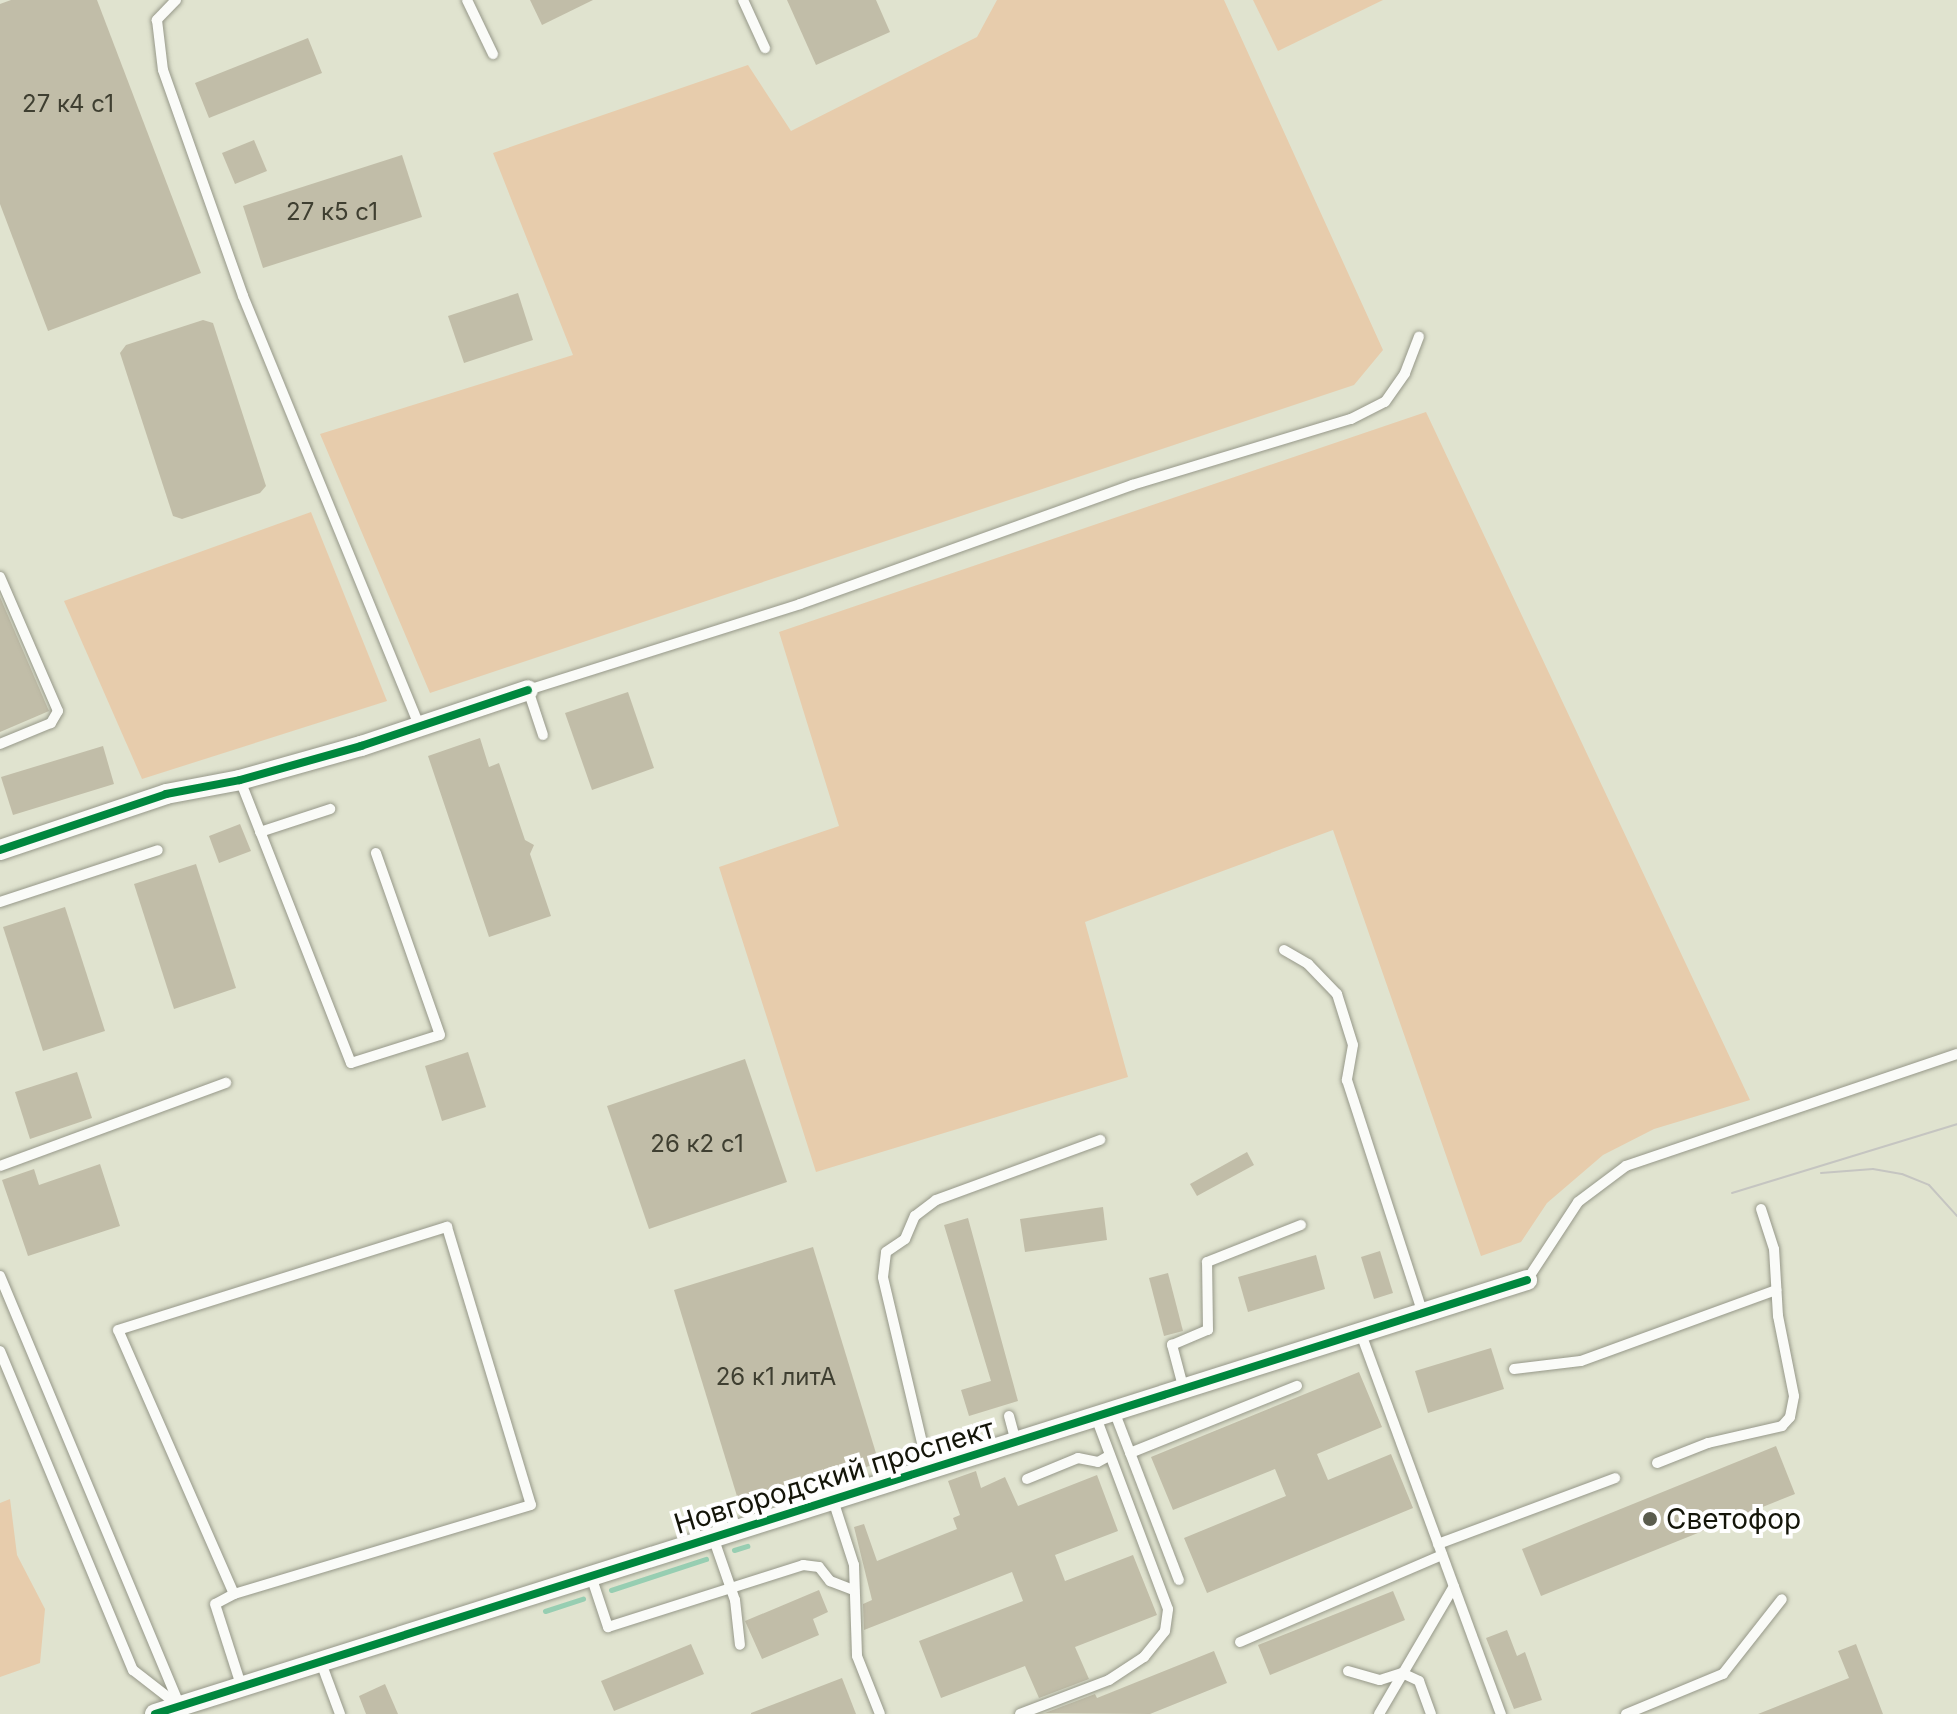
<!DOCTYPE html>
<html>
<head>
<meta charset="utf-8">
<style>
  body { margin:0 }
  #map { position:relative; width:1957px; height:1714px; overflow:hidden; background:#e0e3cf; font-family:Inter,sans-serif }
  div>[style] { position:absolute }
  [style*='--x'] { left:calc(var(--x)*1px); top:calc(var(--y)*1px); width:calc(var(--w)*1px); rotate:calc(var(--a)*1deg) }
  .green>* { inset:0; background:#e7ccac }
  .stream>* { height:5px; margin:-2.5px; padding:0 2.5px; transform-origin:2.5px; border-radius:2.5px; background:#97ceb2 }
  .building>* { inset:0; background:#c1bda8 }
  .roads { filter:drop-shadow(0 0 2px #969889) drop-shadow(0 0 2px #969889) }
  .lane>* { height:10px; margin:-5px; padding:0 5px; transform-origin:5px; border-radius:5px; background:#fafbf8 }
  .street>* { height:20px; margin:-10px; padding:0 10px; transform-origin:10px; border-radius:10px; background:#fafbf8 }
  .tram>* { height:2px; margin:-1px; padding:0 1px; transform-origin:1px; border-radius:1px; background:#c5c5c1 }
  .cycleway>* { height:8px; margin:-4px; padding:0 4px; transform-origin:4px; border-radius:4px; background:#00873e }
  .dots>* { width:22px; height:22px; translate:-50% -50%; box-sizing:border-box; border:4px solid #fff; border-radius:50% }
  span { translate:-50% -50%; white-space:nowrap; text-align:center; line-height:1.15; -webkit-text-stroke:8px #fff; paint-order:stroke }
  .number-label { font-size:24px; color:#3f3f31 }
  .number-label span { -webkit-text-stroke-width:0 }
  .street-label { font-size:28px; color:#141509 }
  .poi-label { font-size:28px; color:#141509 }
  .left { translate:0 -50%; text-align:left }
</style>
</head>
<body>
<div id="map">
  <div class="green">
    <i style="clip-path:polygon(997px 0,1224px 0,1383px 350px,1354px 385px,430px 693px,320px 434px,573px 355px,493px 153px,748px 65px,791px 131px,977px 37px)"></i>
    <i style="clip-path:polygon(1253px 0,1383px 0,1278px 51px)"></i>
    <i style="clip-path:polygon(1426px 412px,1750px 1100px,1654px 1129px,1603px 1155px,1547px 1203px,1521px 1242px,1481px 1256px,1333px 830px,1085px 922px,1128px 1077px,816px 1172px,719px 867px,839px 826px,779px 632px)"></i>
    <i style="clip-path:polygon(311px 512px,387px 701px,142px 779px,64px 601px)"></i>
    <i style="clip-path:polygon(10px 1499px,17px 1555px,45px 1609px,40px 1663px,0 1677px,0 1503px)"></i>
  </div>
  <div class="stream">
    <i style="--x:734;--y:1550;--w:14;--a:-17"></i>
    <i style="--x:611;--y:1590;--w:100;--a:-18.1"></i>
    <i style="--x:545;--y:1611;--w:40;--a:-18"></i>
  </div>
  <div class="building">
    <i style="clip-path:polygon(11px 0,97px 0,201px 273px,48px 331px,0 204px,0 4px)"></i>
    <i style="clip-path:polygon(530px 0,593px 0,542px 25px)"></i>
    <i style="clip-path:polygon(787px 0,876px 0,890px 32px,816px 65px)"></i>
    <i style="clip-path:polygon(308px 38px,322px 73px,209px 118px,195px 83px)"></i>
    <i style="clip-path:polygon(254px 140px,267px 171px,235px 184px,222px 153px)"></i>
    <i style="clip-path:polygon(402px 155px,422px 217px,263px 268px,243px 206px)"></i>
    <i style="clip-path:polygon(518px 293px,533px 340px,464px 363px,448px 316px)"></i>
    <i style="clip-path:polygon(203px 320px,213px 323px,266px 486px,260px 493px,182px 519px,173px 516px,120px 353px,126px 345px)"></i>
    <i style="clip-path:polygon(0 597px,49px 711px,0 732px)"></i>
    <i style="clip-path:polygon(628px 692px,654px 768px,592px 790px,565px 713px)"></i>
    <i style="clip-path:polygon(480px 738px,489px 767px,499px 763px,525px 840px,534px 845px,530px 854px,551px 916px,489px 937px,428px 756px)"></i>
    <i style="clip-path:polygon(103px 746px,114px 784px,13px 815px,1px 777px)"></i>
    <i style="clip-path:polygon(240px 824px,251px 851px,219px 863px,209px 836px)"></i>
    <i style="clip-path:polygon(196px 864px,236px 988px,174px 1009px,134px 884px)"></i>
    <i style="clip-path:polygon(65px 907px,105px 1031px,43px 1051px,3px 927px)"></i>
    <i style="clip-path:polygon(468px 1052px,486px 1107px,442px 1121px,425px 1066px)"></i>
    <i style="clip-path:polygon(745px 1059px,787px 1182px,649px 1229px,607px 1106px)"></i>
    <i style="clip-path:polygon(77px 1072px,92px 1118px,30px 1139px,15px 1092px)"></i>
    <i style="clip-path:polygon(1247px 1152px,1254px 1165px,1197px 1196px,1190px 1184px)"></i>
    <i style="clip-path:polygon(100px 1164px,120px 1226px,28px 1256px,2px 1180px,34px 1169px,39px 1185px)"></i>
    <i style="clip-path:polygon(1103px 1207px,1107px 1240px,1025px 1252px,1020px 1219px)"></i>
    <i style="clip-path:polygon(968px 1218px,1018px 1401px,969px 1416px,961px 1390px,991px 1381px,944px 1225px)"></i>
    <i style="clip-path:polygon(813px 1247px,879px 1463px,740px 1506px,674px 1290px)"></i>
    <i style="clip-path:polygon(1380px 1251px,1393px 1293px,1374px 1299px,1361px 1257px)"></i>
    <i style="clip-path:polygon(1316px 1255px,1325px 1289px,1248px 1312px,1238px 1277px)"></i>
    <i style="clip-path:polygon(1168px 1273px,1183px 1331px,1164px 1336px,1149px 1278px)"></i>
    <i style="clip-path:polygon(1491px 1348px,1504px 1389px,1428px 1413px,1415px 1371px)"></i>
    <i style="clip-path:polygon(1359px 1372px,1382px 1427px,1317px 1454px,1328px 1480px,1391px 1454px,1413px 1508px,1207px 1593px,1184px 1538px,1286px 1496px,1275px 1469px,1173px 1510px,1151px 1457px)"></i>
    <i style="clip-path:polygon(1776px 1446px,1795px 1494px,1541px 1596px,1522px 1549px)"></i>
    <i style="clip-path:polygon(976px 1471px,981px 1488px,1005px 1477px,1018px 1506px,1097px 1475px,1118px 1531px,1055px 1555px,1065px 1581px,1133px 1555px,1157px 1615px,1075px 1647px,1089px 1679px,1039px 1698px,1025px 1666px,941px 1698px,919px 1641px,1023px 1601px,1012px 1572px,864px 1630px,863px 1604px,872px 1600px,854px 1527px,864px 1524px,877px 1561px,957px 1529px,953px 1518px,960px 1515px,948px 1481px)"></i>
    <i style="clip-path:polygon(819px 1590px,828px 1612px,813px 1619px,819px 1635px,762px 1659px,745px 1621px)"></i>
    <i style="clip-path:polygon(1393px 1591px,1405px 1620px,1270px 1675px,1258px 1645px)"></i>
    <i style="clip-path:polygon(1507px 1630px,1517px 1656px,1525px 1652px,1542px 1700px,1514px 1709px,1486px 1638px)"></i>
    <i style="clip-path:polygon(691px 1644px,704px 1674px,614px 1711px,601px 1681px)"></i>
    <i style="clip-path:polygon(1856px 1644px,1883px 1714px,1758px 1714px,1849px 1678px,1838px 1651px)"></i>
    <i style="clip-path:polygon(1214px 1651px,1227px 1683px,1150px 1714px,1045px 1713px,1095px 1694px,1097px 1698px)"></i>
    <i style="clip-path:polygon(842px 1678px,856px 1714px,751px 1714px,751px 1713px)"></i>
    <i style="clip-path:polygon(385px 1684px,398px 1714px,366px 1714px,359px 1696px)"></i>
  </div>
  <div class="roads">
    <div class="lane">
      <i style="--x:176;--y:0;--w:28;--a:134"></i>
      <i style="--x:157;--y:20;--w:50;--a:83.2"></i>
      <i style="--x:163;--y:70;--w:240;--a:70.5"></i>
      <i style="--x:243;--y:296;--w:464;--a:67.7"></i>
      <i style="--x:467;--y:0;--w:60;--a:64.3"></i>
      <i style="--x:743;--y:0;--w:53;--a:65.4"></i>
      <i style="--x:0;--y:577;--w:146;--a:66.6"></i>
      <i style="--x:58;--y:711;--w:14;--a:120"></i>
      <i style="--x:51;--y:723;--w:55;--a:157.6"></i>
      <i style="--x:543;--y:735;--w:47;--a:-108.4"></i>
      <i style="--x:528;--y:690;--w:285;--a:-17.5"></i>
      <i style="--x:800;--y:604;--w:353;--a:-19.7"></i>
      <i style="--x:1132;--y:485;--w:229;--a:-16.8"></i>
      <i style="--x:1351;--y:419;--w:38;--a:-27"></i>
      <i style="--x:1385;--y:402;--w:35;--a:-55"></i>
      <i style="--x:1405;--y:373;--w:39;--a:-69"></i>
      <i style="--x:240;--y:780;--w:304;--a:68.6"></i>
      <i style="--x:351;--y:1063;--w:93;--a:-17.5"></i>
      <i style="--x:440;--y:1035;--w:193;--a:-109.4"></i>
      <i style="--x:260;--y:832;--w:74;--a:-18.2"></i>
      <i style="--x:0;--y:902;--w:166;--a:-18.2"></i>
      <i style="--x:1284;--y:950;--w:28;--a:30"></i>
      <i style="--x:1308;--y:964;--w:42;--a:46"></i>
      <i style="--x:1337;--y:994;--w:53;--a:72.6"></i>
      <i style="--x:1353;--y:1045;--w:36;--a:100"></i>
      <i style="--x:1347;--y:1080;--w:246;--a:72"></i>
      <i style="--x:0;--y:1166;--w:241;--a:-20.2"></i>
      <i style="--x:0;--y:1276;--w:466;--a:67.3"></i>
      <i style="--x:1527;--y:1280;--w:93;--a:-56.8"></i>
      <i style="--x:1578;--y:1202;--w:60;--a:-36.9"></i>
      <i style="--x:1626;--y:1166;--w:349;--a:-18.7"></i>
      <i style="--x:1361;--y:1334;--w:405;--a:69.8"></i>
      <i style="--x:0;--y:1351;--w:346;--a:67.4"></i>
      <i style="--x:133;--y:1670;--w:57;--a:37.9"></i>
      <i style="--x:1514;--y:1369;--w:67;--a:-6.8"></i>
      <i style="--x:1581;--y:1361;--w:208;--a:-20"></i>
      <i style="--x:1184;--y:1390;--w:47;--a:-104.9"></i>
      <i style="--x:1172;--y:1345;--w:39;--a:-23"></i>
      <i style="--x:1208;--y:1330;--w:68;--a:-90.8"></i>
      <i style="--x:1207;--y:1262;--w:101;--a:-21.5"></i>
      <i style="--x:1114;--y:1411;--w:181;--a:69"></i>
      <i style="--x:1009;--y:1416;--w:27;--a:75"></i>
      <i style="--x:1130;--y:1453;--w:180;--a:-21.9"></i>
      <i style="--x:1657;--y:1463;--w:55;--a:-21.4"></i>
      <i style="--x:1708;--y:1443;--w:76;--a:-12.9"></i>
      <i style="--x:1782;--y:1426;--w:12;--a:-48"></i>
      <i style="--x:1790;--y:1417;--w:21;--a:-79"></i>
      <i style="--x:1794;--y:1396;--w:82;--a:-101.3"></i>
      <i style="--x:1778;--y:1316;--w:67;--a:-93.4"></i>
      <i style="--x:1774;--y:1249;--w:42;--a:-108"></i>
      <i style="--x:928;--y:1468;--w:196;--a:-103.3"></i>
      <i style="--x:883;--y:1277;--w:25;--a:-83"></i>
      <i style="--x:886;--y:1252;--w:23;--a:-34"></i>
      <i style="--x:905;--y:1239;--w:25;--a:-67"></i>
      <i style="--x:915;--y:1216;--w:26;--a:-37"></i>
      <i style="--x:936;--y:1200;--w:175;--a:-20.1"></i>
      <i style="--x:1027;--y:1479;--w:55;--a:-22.4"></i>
      <i style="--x:1078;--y:1458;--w:20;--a:11"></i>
      <i style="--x:1098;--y:1462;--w:13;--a:-29"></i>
      <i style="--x:832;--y:1497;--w:71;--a:72.1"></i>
      <i style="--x:854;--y:1565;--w:91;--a:88.1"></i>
      <i style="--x:857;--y:1656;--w:62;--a:68.4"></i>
      <i style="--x:713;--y:1537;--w:67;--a:70.8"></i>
      <i style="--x:735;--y:1600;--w:45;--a:83.7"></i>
      <i style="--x:1438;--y:1544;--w:189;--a:-20.4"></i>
      <i style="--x:591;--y:1576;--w:54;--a:71.6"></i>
      <i style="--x:608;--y:1627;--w:205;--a:-17.6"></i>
      <i style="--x:803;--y:1565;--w:16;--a:7"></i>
      <i style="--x:819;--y:1567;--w:18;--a:52"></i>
      <i style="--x:830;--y:1581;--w:26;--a:21"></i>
      <i style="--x:234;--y:1594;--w:288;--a:-113.7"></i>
      <i style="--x:118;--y:1330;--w:345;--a:-17.4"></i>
      <i style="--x:447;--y:1227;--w:290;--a:73.2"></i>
      <i style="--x:531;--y:1505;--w:310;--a:163.3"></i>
      <i style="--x:234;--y:1594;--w:21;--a:152"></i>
      <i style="--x:215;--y:1604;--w:85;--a:72.2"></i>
      <i style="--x:1240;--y:1642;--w:220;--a:-23.3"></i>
      <i style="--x:320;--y:1660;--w:58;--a:69.7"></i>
      <i style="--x:1348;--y:1671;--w:33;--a:16"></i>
      <i style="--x:1380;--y:1680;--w:23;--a:-18"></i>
      <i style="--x:1402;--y:1673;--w:19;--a:25"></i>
      <i style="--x:1419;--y:1681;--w:35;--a:70"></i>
      <i style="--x:1020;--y:1714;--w:95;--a:-20.9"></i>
      <i style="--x:1109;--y:1680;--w:42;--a:-33.3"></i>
      <i style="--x:1144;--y:1657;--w:33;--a:-51"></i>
      <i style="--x:1165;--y:1631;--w:22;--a:-82"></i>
      <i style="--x:1168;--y:1609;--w:205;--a:-110.6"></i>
      <i style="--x:1379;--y:1714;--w:148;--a:-59.6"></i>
      <i style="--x:1626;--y:1714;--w:105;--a:-22.4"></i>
      <i style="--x:1723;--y:1674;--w:95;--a:-51.8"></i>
    </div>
    <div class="street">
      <i style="--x:0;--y:850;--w:175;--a:-18.6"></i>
      <i style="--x:166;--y:794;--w:75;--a:-10.7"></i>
      <i style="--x:240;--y:780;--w:126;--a:-15.7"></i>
      <i style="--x:361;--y:746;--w:176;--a:-18.5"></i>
      <i style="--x:155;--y:1714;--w:1439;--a:-17.55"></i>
    </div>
  </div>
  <div class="tram">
    <i style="--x:1821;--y:1173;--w:52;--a:-4.4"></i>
    <i style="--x:1873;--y:1169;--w:29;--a:10"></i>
    <i style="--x:1902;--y:1174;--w:29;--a:22"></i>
    <i style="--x:1929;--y:1185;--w:42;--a:47.9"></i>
    <i style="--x:1732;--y:1193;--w:235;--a:-17"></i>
  </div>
  <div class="cycleway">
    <i style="--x:0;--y:850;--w:175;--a:-18.6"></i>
    <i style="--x:166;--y:794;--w:75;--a:-10.7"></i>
    <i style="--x:240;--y:780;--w:126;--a:-15.7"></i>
    <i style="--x:361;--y:746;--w:176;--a:-18.5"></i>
    <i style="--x:155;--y:1714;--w:1439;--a:-17.55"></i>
  </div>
  <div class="dots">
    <i style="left:1650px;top:1519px;background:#5b5d4e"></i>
  </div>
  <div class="number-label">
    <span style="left:68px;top:104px">27 к4 с1</span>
    <span style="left:332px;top:212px">27 к5 с1</span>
    <span style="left:697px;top:1144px">26 к2 с1</span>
    <span style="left:776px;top:1377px">26 к1 литА</span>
  </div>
  <div class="street-label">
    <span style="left:834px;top:1476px;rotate:-17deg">Новгородский проспект</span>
  </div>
  <div class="poi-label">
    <span class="left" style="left:1666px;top:1519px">Светофор</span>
  </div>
</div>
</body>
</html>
